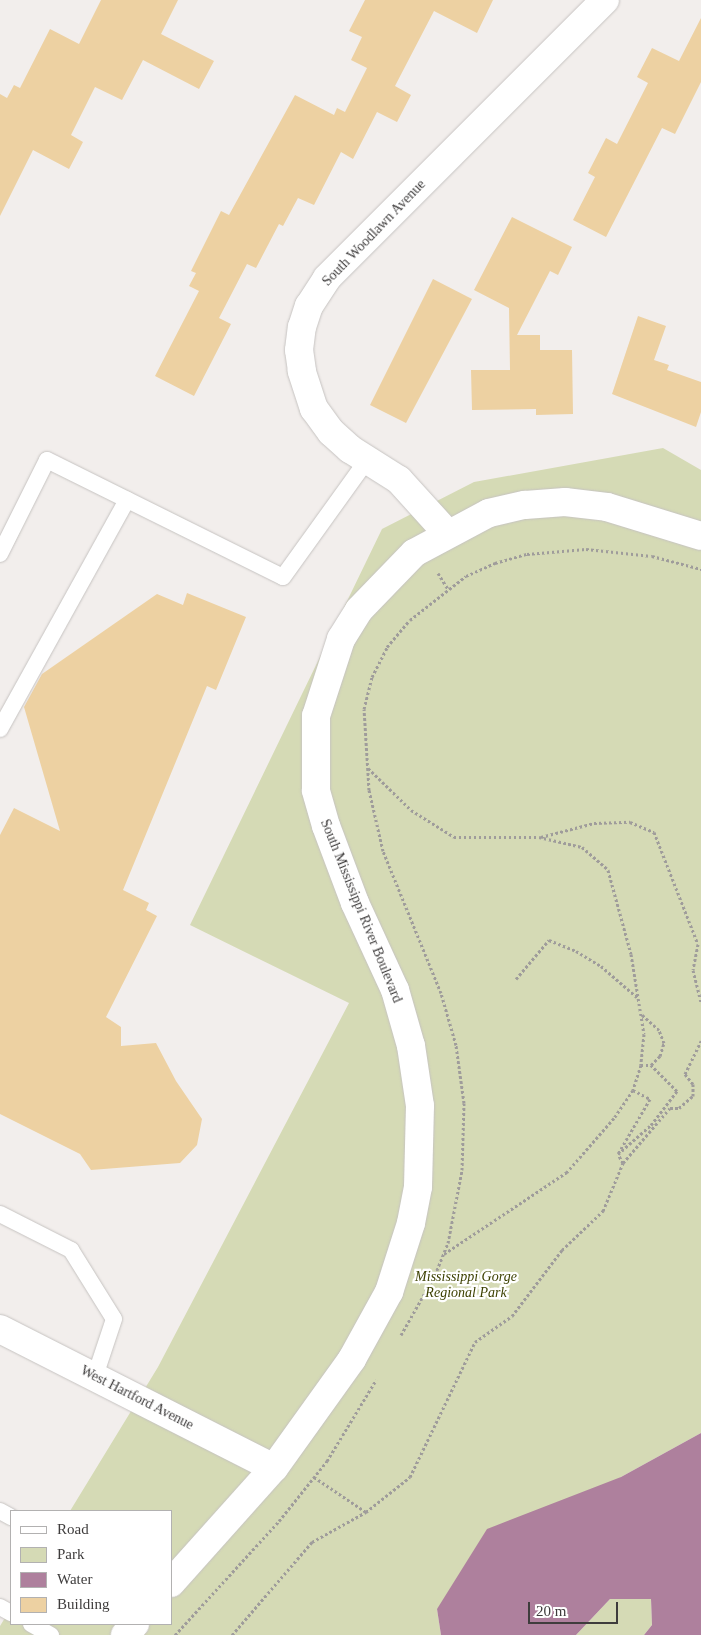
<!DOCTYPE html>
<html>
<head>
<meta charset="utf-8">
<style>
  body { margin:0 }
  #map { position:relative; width:701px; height:1635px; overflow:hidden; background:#f2eeec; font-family:"Times New Roman",serif }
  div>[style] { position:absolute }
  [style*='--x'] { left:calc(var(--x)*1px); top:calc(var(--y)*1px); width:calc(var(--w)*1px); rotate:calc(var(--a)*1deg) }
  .green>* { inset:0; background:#d5dab5 }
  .water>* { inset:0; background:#ae809d }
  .building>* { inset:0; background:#edd1a2 }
  .path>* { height:3px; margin-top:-1.5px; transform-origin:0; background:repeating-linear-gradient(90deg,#9f9c9b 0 2.5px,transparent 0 5px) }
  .roads { filter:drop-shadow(0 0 1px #c6c3c1) drop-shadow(0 0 1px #c6c3c1) }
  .service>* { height:16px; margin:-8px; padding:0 8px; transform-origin:8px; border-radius:8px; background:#fff }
  .minor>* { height:28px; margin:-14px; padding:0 14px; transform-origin:14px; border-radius:14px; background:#fff }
  .tertiary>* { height:28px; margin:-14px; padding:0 14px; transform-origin:14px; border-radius:14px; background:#fff }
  span { translate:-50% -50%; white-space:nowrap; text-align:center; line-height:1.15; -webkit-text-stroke:4.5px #fff; paint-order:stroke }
  .street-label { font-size:14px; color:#3e3c3c }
  .park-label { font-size:14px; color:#3d4102; font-style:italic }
  .legend { position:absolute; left:10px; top:1510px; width:162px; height:115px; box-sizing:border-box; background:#fff; border:1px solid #b2b1b1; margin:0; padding:6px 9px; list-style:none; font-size:15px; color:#3e3c3c }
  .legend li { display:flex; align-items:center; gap:10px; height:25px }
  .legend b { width:25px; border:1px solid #b2b1b1 }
  .scale { position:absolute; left:528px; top:1602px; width:90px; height:22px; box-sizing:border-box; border:2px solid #3e3c3c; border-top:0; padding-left:6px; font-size:15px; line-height:18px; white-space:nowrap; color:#3e3c3c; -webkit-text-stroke:4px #fff; paint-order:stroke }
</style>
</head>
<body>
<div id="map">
  <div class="green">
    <i style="clip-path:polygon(663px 448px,701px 470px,701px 1433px,621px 1477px,437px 1609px,441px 1635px,0 1635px,0 1626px,11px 1608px,11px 1624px,171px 1624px,171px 1511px,70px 1511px,158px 1367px,349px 1003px,190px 925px,382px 529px,474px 482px)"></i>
    <i style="clip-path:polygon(610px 1599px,651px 1599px,652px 1625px,644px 1635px,576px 1635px)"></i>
  </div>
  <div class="water">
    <i style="clip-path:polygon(701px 1433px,701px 1635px,644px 1635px,652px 1625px,651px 1599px,610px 1599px,576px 1635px,441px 1635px,437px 1609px,487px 1529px,621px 1477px)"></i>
  </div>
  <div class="building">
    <i style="clip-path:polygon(101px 0,178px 0,161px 34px,214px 61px,199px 89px,143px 60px,122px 100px,95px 87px,71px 135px,83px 142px,69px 169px,33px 150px,0 216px,0 94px,7px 98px,14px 85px,20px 88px,50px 29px,79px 44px)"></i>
    <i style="clip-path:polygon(365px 0,493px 0,477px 33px,434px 11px,395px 86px,411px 95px,397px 122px,377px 112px,353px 159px,341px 152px,314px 205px,298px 198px,283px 226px,279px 224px,256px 268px,247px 264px,219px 318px,231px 324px,194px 396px,155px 376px,199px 291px,189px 286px,196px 273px,191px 271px,221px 211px,229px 215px,295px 95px,334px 115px,337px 108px,345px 112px,367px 68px,351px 60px,362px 37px,349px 31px)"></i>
    <i style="clip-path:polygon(701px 18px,701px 82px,675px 134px,662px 128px,606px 237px,573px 220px,595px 177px,588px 173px,606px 138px,617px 144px,648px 83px,637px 77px,652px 48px,679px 61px)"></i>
    <i style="clip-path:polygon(512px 217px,572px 247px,558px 275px,550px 271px,517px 335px,540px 335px,540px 350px,572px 350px,573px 414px,536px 415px,536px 409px,472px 410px,471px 370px,510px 370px,509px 308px,474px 290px)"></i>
    <i style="clip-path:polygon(433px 279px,472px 299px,406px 423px,370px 405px)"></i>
    <i style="clip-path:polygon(638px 316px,666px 326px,654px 360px,669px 365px,667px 370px,701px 382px,701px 412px,696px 427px,612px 394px)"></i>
    <i style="clip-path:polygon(187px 593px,246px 617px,216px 690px,207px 686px,123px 890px,149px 903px,146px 910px,157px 916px,106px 1017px,121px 1027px,121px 1046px,156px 1043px,176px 1081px,202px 1119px,197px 1145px,180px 1163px,91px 1170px,80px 1154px,0 1114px,0 835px,14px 808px,60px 831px,24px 707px,42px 674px,157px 594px,183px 605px)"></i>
  </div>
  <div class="path">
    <i style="--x:438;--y:573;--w:19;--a:58"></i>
    <i style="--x:368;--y:768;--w:60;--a:44.3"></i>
    <i style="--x:411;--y:810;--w:51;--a:32.1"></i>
    <i style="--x:454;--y:837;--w:85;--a:0"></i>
    <i style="--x:539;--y:837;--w:44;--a:13.1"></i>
    <i style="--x:582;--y:847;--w:35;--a:41"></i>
    <i style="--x:608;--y:870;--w:87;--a:74.7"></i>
    <i style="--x:631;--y:954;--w:81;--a:80.8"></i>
    <i style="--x:644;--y:1034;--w:31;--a:96"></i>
    <i style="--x:641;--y:1065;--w:26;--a:108"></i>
    <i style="--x:633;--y:1090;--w:34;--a:124"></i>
    <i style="--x:614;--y:1118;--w:72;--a:131"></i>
    <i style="--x:567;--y:1172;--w:148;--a:146.3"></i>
    <i style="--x:541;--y:837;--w:55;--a:-14.8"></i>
    <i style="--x:594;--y:823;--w:36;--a:-2"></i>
    <i style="--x:630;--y:822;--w:26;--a:23"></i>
    <i style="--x:654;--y:832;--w:120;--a:68.6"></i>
    <i style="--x:698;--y:944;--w:26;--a:101"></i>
    <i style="--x:693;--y:970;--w:33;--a:76"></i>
    <i style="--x:516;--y:979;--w:51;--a:-49.8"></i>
    <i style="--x:549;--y:940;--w:29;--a:22"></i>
    <i style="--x:576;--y:951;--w:29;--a:31"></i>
    <i style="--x:601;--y:966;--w:49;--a:40.9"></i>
    <i style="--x:641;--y:1065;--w:10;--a:0"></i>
    <i style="--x:651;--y:1065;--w:13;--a:-45"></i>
    <i style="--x:660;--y:1056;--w:14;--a:-73"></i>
    <i style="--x:664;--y:1043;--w:14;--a:-111"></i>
    <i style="--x:659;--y:1030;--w:24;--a:-138"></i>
    <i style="--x:633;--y:1090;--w:19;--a:28"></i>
    <i style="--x:650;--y:1099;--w:64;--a:120.2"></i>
    <i style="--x:618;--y:1154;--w:44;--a:-41.3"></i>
    <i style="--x:651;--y:1125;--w:43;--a:-52.6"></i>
    <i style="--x:677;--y:1091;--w:37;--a:-135"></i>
    <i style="--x:623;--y:1163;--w:72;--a:-49.5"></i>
    <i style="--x:670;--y:1108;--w:9;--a:0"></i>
    <i style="--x:679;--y:1108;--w:18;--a:-41"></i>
    <i style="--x:693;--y:1096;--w:12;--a:-90"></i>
    <i style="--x:693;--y:1084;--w:13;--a:-129"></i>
    <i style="--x:685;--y:1074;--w:37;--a:-64"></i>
    <i style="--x:401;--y:1335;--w:69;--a:-60.5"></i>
    <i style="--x:435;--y:1275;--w:35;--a:-68"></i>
    <i style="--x:448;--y:1243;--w:74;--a:-79.1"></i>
    <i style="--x:462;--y:1170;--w:67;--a:-88.3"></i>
    <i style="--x:464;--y:1103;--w:59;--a:-97.9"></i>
    <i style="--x:456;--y:1045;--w:54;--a:-106.1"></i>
    <i style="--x:441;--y:993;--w:153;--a:-112.2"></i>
    <i style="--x:383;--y:851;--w:63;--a:-102.9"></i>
    <i style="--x:369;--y:790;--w:81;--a:-93.5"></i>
    <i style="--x:364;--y:709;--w:33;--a:-76"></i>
    <i style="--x:372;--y:677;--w:34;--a:-63"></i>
    <i style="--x:387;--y:647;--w:35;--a:-50"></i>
    <i style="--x:410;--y:620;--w:71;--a:-38.2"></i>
    <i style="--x:466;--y:576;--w:32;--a:-24"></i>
    <i style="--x:495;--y:563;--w:33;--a:-16"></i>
    <i style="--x:527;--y:554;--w:59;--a:-4.8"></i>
    <i style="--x:586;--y:549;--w:66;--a:6.1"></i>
    <i style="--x:652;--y:556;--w:51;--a:14.9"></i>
    <i style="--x:314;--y:1477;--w:63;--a:33.9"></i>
    <i style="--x:175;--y:1635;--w:154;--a:-47.6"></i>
    <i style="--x:279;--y:1521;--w:77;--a:-51.3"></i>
    <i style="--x:327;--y:1461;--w:95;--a:-58.8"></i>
    <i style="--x:232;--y:1635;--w:123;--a:-49.3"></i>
    <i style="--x:312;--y:1542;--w:62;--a:-29.1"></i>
    <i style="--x:366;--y:1512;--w:56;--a:-38.5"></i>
    <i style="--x:410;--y:1477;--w:150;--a:-64.3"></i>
    <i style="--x:475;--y:1342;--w:45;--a:-35.1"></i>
    <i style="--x:512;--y:1316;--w:83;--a:-52.9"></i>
    <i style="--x:562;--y:1250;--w:57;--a:-43.6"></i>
    <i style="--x:603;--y:1211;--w:52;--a:-67.4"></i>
    <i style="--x:623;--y:1163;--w:10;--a:-119"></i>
  </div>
  <div class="roads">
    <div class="service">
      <i style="--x:0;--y:554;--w:105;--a:-63.4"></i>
      <i style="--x:47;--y:460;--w:263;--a:26.4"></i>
      <i style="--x:283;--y:577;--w:144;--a:-54.3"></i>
      <i style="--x:0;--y:729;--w:262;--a:-61"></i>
      <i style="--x:0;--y:1214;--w:80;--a:26.9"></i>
      <i style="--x:71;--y:1250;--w:81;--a:58.1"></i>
      <i style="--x:114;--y:1319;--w:60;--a:108.4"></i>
      <i style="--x:0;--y:1511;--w:13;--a:29"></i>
      <i style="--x:0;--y:1607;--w:13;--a:29"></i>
      <i style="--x:31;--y:1624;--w:23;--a:29"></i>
    </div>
    <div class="minor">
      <i style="--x:447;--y:533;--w:72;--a:-132.2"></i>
      <i style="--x:399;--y:480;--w:58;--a:-147.7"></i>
      <i style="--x:350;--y:449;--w:25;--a:-138"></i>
      <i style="--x:331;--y:432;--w:29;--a:-126"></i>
      <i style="--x:314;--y:409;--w:40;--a:-108"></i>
      <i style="--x:302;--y:371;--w:21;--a:-98"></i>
      <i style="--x:299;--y:350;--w:23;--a:-83"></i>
      <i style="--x:302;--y:327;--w:22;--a:-72"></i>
      <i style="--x:309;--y:306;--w:33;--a:-57"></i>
      <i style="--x:327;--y:278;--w:393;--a:-45"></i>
      <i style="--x:0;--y:1329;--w:307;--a:26.9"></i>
    </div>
    <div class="tertiary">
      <i style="--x:171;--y:1583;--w:154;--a:-48.2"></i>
      <i style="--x:274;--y:1468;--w:134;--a:-54.4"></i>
      <i style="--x:352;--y:1359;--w:77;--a:-61.1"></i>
      <i style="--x:389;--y:1292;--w:72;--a:-72.3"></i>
      <i style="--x:411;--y:1223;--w:37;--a:-79"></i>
      <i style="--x:418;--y:1187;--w:81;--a:-88.6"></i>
      <i style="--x:420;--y:1106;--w:61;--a:-98.5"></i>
      <i style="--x:411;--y:1046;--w:58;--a:-105.9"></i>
      <i style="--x:395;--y:990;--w:96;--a:-114.7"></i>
      <i style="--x:355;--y:903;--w:82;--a:-110.6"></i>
      <i style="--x:326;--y:826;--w:37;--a:-106"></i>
      <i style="--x:316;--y:790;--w:74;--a:-90"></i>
      <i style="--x:316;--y:716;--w:81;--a:-72"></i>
      <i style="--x:341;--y:639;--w:34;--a:-58"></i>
      <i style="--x:359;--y:610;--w:79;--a:-46"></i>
      <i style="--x:414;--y:553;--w:85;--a:-28.1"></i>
      <i style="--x:489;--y:513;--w:37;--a:-13"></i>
      <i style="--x:525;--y:505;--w:40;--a:-4.3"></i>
      <i style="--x:565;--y:502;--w:42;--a:6.8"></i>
      <i style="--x:607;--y:507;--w:98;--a:17.1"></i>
      <i style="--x:125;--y:1635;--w:15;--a:-48"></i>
    </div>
  </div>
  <div class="street-label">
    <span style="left:374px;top:233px;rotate:-46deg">South Woodlawn Avenue</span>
    <span style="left:361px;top:911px;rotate:68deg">South Mississippi River Boulevard</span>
    <span style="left:137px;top:1398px;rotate:27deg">West Hartford Avenue</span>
  </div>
  <div class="park-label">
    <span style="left:466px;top:1285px">Mississippi Gorge<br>Regional Park</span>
  </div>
  <ul class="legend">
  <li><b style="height:6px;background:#fff"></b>Road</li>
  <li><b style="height:14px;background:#d5dab5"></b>Park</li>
  <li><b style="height:14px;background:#ae809d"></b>Water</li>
  <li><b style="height:14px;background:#edd1a2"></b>Building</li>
  </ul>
  <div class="scale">20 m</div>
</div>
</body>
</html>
